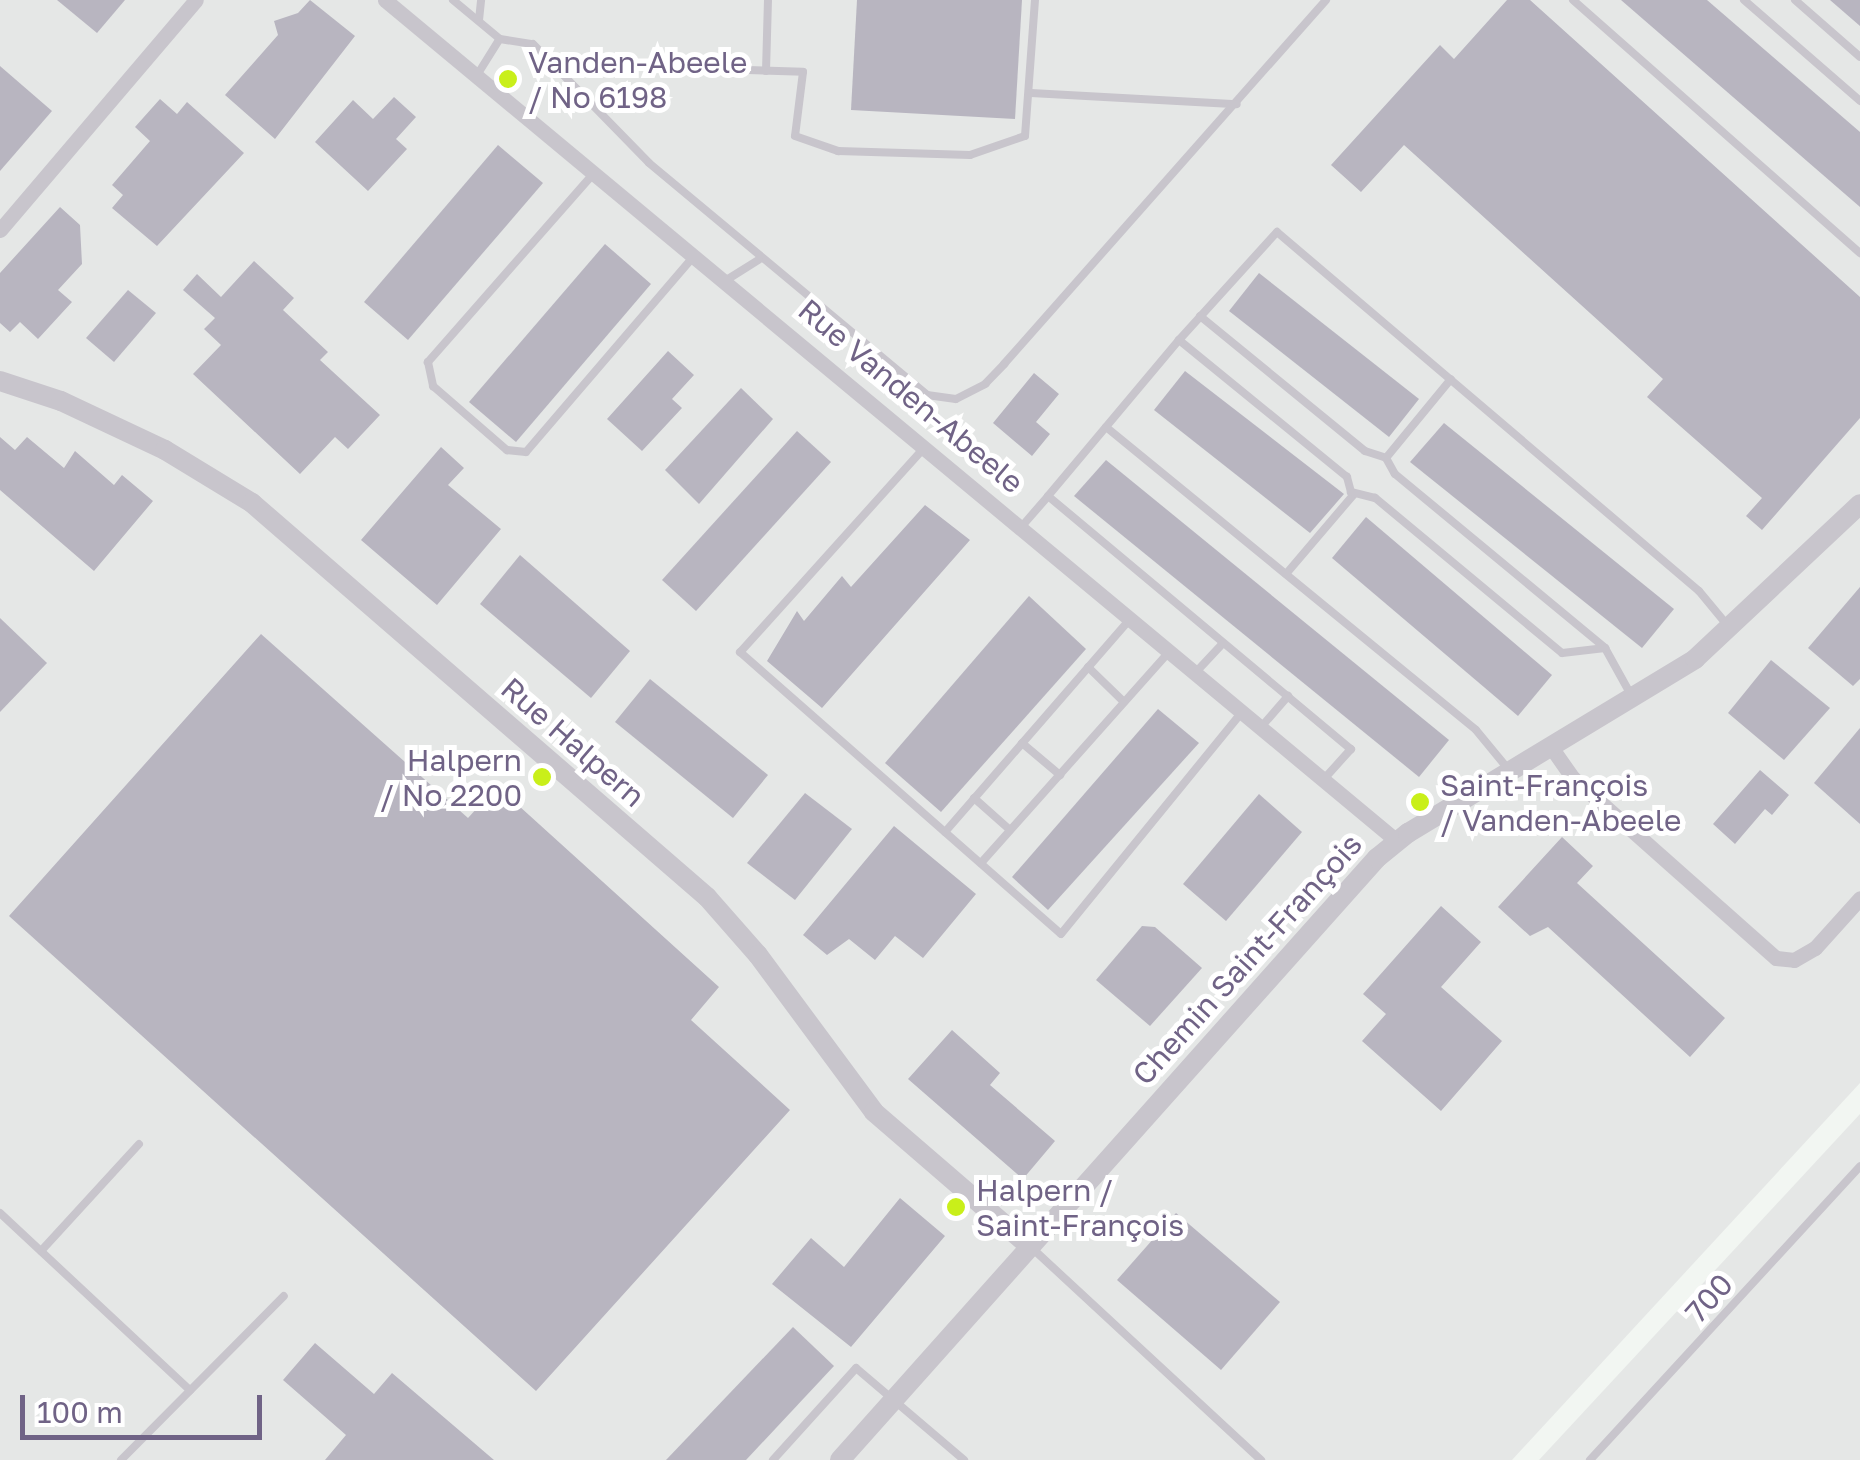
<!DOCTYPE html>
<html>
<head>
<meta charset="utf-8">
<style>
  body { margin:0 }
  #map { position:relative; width:1860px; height:1460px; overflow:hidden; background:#f2f6f2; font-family:"Golos Text",sans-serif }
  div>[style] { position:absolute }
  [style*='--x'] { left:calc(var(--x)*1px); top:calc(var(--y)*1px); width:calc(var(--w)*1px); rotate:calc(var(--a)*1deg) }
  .built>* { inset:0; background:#e5e7e6 }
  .building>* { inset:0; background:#b8b5c0 }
  .service>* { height:8px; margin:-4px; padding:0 4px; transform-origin:4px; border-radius:4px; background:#c8c5cc }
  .minor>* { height:15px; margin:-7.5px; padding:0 7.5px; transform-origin:7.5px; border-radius:7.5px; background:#c8c5cc }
  .tertiary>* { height:20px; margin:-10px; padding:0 10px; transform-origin:10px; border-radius:10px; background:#c8c5cc }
  .dots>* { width:28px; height:28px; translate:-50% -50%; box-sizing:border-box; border:5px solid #fff; border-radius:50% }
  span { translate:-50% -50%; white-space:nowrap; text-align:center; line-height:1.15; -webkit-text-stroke:10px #fff; paint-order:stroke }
  .poi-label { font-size:30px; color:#706386 }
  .left { translate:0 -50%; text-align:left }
  .right { translate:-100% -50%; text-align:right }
  .street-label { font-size:30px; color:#706386 }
  .scale { position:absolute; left:20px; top:1395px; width:242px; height:45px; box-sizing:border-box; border:5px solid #706386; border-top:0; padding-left:12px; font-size:30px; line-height:35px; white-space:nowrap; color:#706386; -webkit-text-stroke:8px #fff; paint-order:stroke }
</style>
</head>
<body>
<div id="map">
  <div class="built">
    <i style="clip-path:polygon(0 0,1860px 0,1860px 1083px,1512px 1460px,0 1460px)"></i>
    <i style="clip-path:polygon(1860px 1114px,1860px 1460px,1539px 1460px)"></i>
  </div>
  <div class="building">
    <i style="clip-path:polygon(57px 0,125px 0,97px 33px)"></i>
    <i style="clip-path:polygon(310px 0,355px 36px,275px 139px,225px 95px,278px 35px,274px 21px,298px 13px)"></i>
    <i style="clip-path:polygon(857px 0,1022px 0,1015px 119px,851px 110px)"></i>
    <i style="clip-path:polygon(1507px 0,1530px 0,1860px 297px,1860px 418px,1762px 530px,1746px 516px,1762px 498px,1647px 397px,1663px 379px,1404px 145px,1361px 192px,1331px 165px,1440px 45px,1454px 59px)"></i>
    <i style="clip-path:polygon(1621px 0,1707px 0,1860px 132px,1860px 207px)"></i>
    <i style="clip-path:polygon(1830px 0,1860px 0,1860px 26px)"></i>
    <i style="clip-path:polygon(0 66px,52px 111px,0 171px)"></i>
    <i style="clip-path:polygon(394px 97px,416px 117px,396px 139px,407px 149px,368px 191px,315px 142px,353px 100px,373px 119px)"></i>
    <i style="clip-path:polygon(160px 99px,177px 114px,187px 102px,244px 153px,157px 246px,112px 208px,123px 195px,112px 185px,150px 141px,135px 127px)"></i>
    <i style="clip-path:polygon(498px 145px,543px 183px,408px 340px,364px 302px)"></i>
    <i style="clip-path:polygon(60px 207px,80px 225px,82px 264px,58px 290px,72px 302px,38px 339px,20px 322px,10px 332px,0 323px,0 273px)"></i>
    <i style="clip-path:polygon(605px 244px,651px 284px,516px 442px,469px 402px)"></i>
    <i style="clip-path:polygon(254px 261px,294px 298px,283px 310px,328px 352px,320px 360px,380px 415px,348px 449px,335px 437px,300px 474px,193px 374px,221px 345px,204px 329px,215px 318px,183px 290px,197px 274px,221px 297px)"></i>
    <i style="clip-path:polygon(1259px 273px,1419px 399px,1389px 437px,1229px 311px)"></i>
    <i style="clip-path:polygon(128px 290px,156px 313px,114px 362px,86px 338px)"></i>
    <i style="clip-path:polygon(668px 351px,694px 375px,672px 399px,682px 408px,642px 451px,607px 419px)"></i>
    <i style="clip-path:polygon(1185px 371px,1344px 494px,1310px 533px,1154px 410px)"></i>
    <i style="clip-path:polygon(1034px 373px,1059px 394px,1036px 422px,1050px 434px,1032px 456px,993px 423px)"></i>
    <i style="clip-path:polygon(741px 388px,773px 419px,699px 504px,665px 470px)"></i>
    <i style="clip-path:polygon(1444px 423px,1674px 609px,1642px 648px,1410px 462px)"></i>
    <i style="clip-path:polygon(797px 431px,831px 462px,696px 611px,662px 580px)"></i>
    <i style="clip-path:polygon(0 437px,15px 450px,27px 437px,64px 468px,75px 451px,114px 485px,122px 475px,153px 501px,94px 571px,0 490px)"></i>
    <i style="clip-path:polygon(441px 447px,464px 468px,448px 485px,501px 529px,437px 605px,361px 540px)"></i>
    <i style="clip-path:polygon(1106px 460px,1449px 740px,1419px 777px,1074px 496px)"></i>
    <i style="clip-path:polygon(925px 505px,970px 540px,822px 708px,767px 661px,797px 611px,804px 621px,842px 576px,851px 587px)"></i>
    <i style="clip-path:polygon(1366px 517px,1552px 675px,1518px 716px,1332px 558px)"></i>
    <i style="clip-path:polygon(520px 555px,630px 651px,591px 698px,480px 604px)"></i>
    <i style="clip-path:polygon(1860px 587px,1860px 679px,1853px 686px,1808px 648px)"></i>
    <i style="clip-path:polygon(1029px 596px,1086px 649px,941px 812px,885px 763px)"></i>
    <i style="clip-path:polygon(0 618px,47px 663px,0 712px)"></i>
    <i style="clip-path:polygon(261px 634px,468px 818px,497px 786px,719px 987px,691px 1020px,790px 1110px,536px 1391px,9px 916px)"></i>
    <i style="clip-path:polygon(1771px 660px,1830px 708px,1784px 760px,1728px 713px)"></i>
    <i style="clip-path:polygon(650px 679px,768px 775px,733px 818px,615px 722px)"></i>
    <i style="clip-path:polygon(1158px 709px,1199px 743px,1048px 910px,1012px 877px)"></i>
    <i style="clip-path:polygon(1860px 728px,1860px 824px,1814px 783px)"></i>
    <i style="clip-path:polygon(1760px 770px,1789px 795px,1772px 815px,1765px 809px,1735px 844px,1713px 824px)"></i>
    <i style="clip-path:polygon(805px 793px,852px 829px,795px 900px,747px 863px)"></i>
    <i style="clip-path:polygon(1259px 794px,1302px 832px,1226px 921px,1183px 884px)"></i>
    <i style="clip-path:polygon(894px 826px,976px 894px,923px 958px,895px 936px,875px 960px,849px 939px,827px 955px,803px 935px)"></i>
    <i style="clip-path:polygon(1562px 837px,1593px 866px,1577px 883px,1725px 1018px,1690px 1057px,1548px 927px,1530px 936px,1498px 907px)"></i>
    <i style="clip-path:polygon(1441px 906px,1481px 942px,1441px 987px,1502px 1041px,1441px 1111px,1362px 1041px,1386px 1014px,1363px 994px)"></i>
    <i style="clip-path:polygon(1142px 926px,1155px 927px,1202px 968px,1150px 1026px,1096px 980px)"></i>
    <i style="clip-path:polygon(952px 1030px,1000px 1073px,990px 1085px,1055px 1141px,1023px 1179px,908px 1079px)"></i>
    <i style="clip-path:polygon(900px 1198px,945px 1236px,851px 1347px,772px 1284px,811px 1238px,844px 1267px)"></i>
    <i style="clip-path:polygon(1176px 1213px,1280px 1302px,1221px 1370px,1117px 1280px)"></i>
    <i style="clip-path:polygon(793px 1327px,834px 1366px,746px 1460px,666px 1460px)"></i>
    <i style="clip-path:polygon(315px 1343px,374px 1394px,392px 1373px,494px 1460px,325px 1460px,346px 1435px,283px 1380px)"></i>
  </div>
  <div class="service">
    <i style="--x:453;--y:0;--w:61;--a:39.7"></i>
    <i style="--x:500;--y:39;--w:33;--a:9"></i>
    <i style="--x:533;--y:44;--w:166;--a:45.7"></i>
    <i style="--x:649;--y:163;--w:362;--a:39.8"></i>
    <i style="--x:927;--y:395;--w:29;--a:8"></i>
    <i style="--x:956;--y:399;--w:33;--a:-27"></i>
    <i style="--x:985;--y:384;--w:28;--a:-46"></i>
    <i style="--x:1004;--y:364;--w:486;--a:-48.5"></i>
    <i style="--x:1573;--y:0;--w:383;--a:41.4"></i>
    <i style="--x:1744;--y:0;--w:154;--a:41"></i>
    <i style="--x:1795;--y:0;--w:86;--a:41.2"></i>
    <i style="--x:479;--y:20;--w:20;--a:-84"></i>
    <i style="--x:554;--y:64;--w:249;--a:1.8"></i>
    <i style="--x:803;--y:72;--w:64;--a:97.1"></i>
    <i style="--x:795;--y:136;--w:46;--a:19.2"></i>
    <i style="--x:838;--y:151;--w:132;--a:1.7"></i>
    <i style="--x:970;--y:155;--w:58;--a:-19.1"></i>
    <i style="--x:1025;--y:136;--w:136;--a:-85.8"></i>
    <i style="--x:766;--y:71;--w:71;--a:-88.4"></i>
    <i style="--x:479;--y:72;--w:39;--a:-58"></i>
    <i style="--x:1031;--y:93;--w:206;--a:3.1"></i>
    <i style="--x:594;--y:173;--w:252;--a:131.3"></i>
    <i style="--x:428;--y:362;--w:25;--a:78"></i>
    <i style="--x:433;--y:386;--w:98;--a:40.9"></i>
    <i style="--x:507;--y:450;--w:19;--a:6"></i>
    <i style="--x:526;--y:452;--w:258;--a:-49.4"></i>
    <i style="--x:728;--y:279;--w:36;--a:-32"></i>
    <i style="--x:1200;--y:316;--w:213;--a:39.3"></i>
    <i style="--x:1365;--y:451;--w:22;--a:18"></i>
    <i style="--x:1386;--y:458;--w:18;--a:61"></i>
    <i style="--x:1395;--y:474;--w:273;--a:39.6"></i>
    <i style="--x:1605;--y:648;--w:54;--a:61"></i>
    <i style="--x:1106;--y:427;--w:478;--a:39.3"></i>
    <i style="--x:1476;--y:730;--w:52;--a:50.5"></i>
    <i style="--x:924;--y:448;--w:275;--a:132"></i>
    <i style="--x:740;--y:652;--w:427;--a:41.3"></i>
    <i style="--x:1061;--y:934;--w:285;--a:-50.8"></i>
    <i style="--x:1386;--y:458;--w:102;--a:-50.6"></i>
    <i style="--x:1048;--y:496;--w:204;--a:-50"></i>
    <i style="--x:1023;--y:525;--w:38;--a:-49"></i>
    <i style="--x:1048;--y:496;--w:395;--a:39.9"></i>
    <i style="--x:1351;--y:749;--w:39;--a:132"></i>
    <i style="--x:1286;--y:574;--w:105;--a:-49.6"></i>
    <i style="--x:1605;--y:648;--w:43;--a:173.4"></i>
    <i style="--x:1562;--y:653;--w:243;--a:-140.3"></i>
    <i style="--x:1375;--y:498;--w:25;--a:-166"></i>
    <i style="--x:1351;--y:492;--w:16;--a:-105"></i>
    <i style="--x:1347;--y:477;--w:217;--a:-140.8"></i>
    <i style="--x:1179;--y:340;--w:146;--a:-47.8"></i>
    <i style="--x:1277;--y:232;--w:554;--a:40.39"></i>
    <i style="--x:1699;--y:591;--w:45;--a:50.4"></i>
    <i style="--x:1088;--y:667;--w:50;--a:44.2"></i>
    <i style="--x:1197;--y:671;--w:38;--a:-47"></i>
    <i style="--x:1262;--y:726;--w:40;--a:-49"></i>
    <i style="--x:1022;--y:743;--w:50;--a:40.1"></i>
    <i style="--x:974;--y:798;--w:48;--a:41.6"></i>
    <i style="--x:945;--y:832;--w:281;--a:-49"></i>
    <i style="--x:981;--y:863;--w:281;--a:-48.3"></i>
    <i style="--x:0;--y:1213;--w:260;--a:43"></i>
    <i style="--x:1033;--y:1249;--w:311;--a:42.8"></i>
    <i style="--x:41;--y:1251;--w:145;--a:-47.5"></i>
    <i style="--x:121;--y:1460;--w:231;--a:-45.2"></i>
    <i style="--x:773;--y:1460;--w:124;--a:-47.9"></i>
    <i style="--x:856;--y:1368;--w:142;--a:40.4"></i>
    <i style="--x:1590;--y:1460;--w:399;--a:-47.4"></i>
  </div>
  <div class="minor">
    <i style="--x:385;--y:0;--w:1316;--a:39.73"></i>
    <i style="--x:0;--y:230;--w:302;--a:-49.6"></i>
    <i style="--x:1551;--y:747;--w:38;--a:55"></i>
    <i style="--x:1573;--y:778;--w:271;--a:41.6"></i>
    <i style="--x:1776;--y:958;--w:18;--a:6"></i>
    <i style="--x:1794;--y:960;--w:24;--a:-30"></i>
    <i style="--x:1815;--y:948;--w:67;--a:-48"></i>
  </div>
  <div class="tertiary">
    <i style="--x:0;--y:381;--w:64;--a:18.2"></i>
    <i style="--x:61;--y:401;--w:115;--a:25.2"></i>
    <i style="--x:165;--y:450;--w:102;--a:31.3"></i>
    <i style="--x:252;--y:503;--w:602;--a:40.89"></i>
    <i style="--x:707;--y:897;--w:77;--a:48.7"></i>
    <i style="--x:758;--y:955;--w:195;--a:53.5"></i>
    <i style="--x:874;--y:1112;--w:205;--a:40.8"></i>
    <i style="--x:840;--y:1460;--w:807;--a:-48.27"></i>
    <i style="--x:1377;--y:858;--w:40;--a:-39"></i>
    <i style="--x:1408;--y:833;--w:336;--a:-31.2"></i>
    <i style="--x:1695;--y:659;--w:226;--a:-43.2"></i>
  </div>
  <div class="dots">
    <i style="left:508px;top:79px;background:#c9ef1a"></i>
    <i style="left:542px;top:777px;background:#c9ef1a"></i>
    <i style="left:1420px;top:802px;background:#c9ef1a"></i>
    <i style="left:956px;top:1207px;background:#c9ef1a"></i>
  </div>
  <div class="poi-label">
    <span class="left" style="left:528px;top:79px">Vanden-Abeele<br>/ No 6198</span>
    <span class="right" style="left:522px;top:777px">Halpern<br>/ No 2200</span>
    <span class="left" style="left:1440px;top:802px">Saint-François<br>/ Vanden-Abeele</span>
    <span class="left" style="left:976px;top:1207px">Halpern /<br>Saint-François</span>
  </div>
  <div class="street-label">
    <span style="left:911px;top:396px;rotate:40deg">Rue Vanden-Abeele</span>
    <span style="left:573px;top:742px;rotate:41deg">Rue Halpern</span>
    <span style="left:1247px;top:959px;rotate:-48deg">Chemin Saint-François</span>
    <span style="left:1709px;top:1298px;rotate:-48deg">700</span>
  </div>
  <div class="scale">100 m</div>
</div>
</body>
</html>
